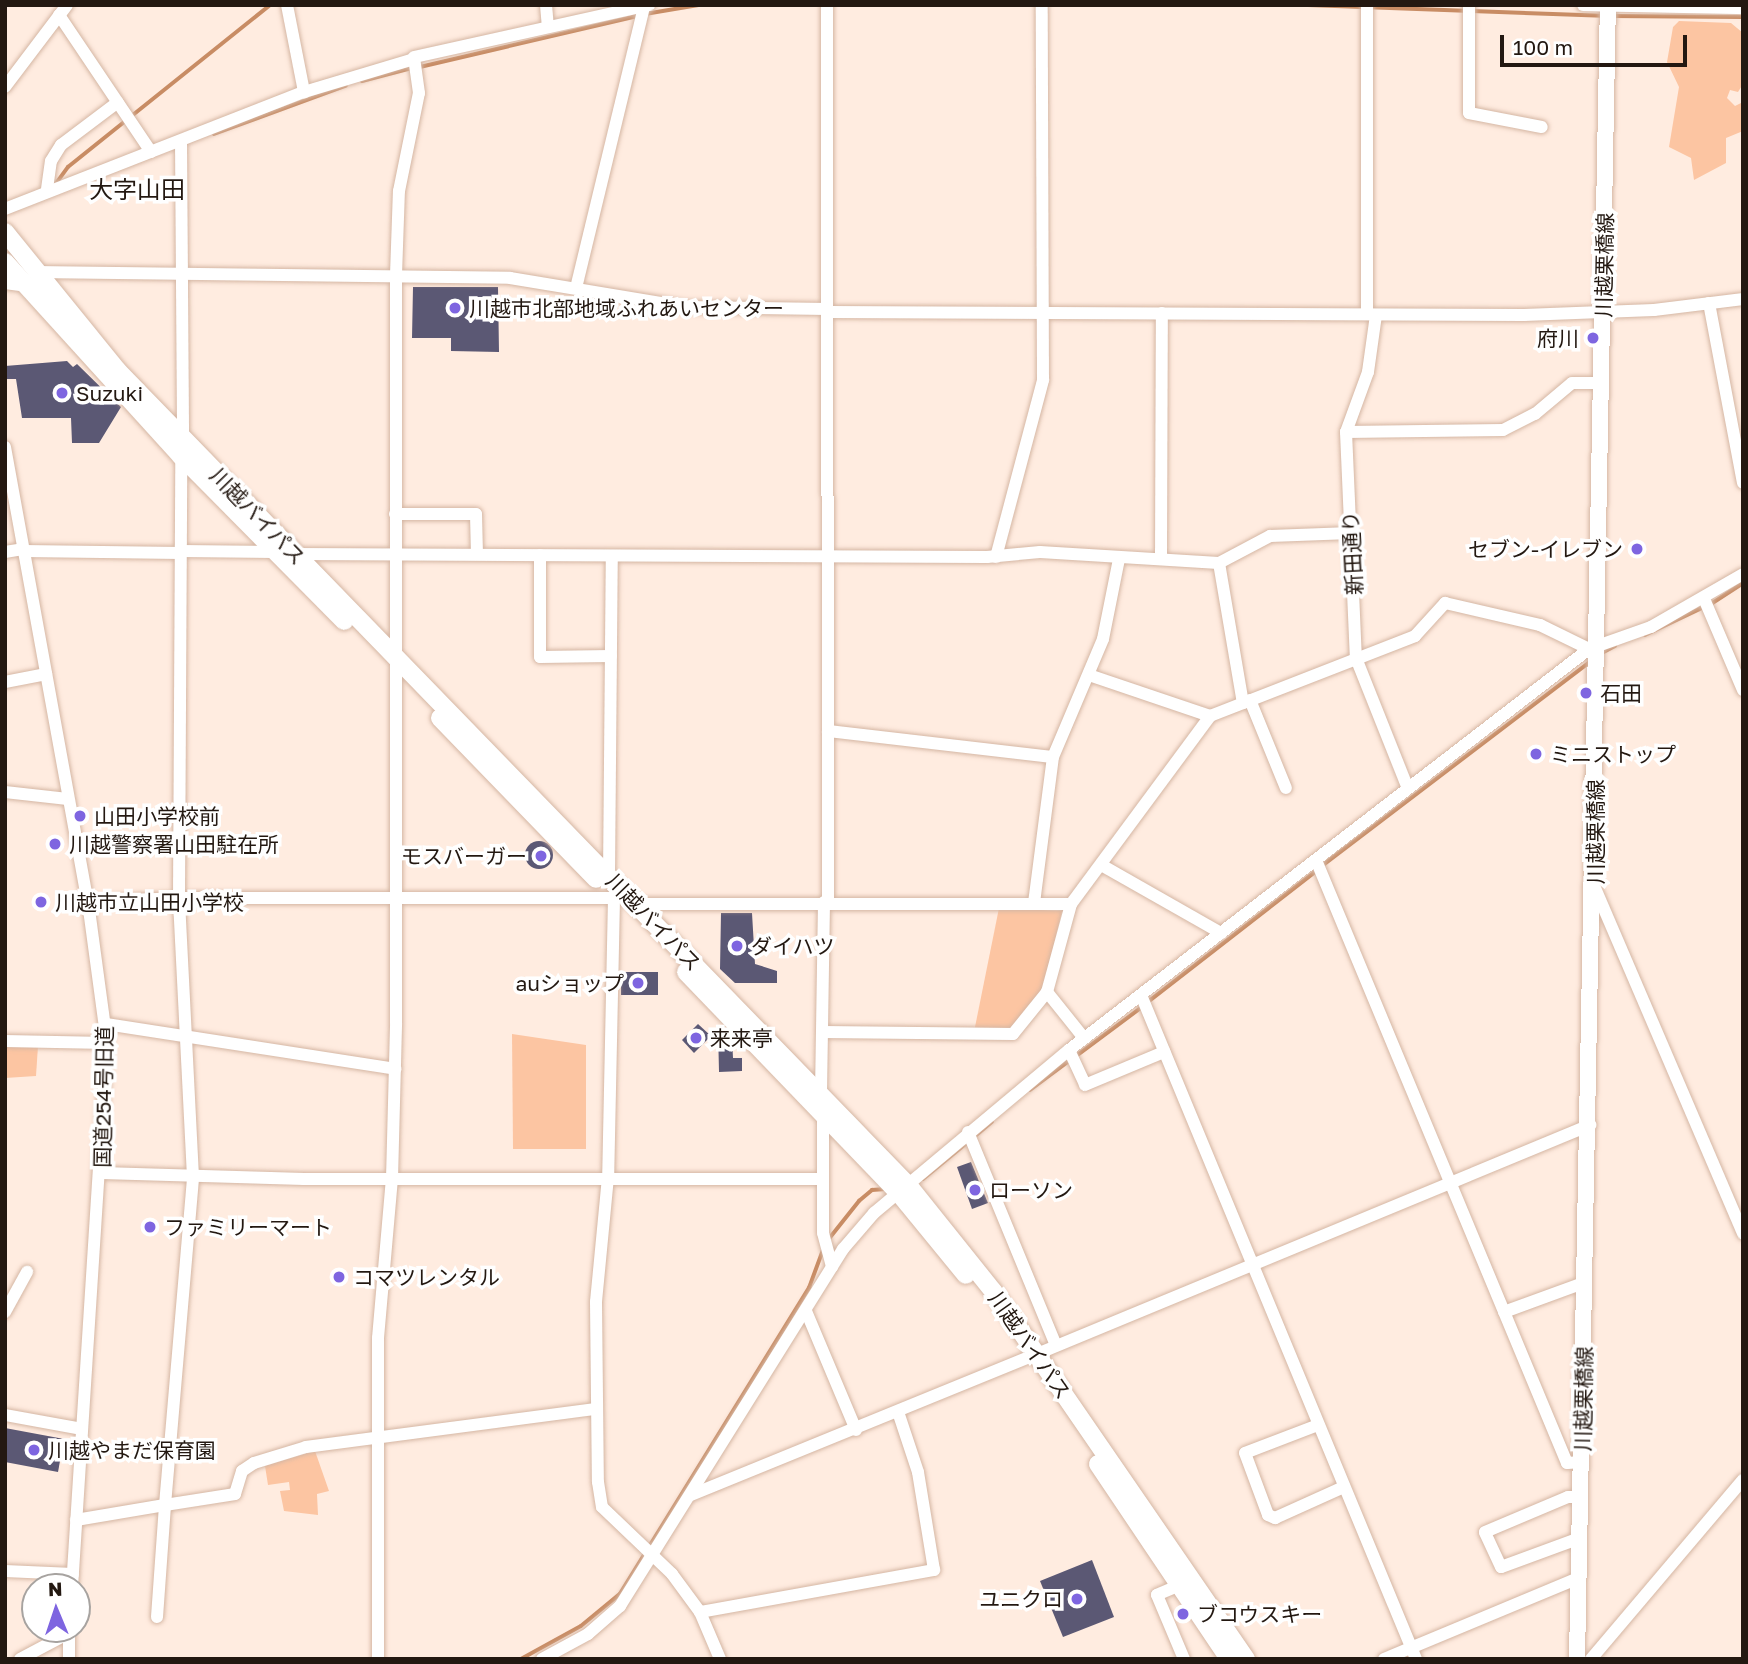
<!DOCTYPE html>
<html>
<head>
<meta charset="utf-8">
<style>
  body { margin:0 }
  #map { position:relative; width:1748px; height:1664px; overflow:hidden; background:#ffece0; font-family:"Golos Text","Noto Sans JP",sans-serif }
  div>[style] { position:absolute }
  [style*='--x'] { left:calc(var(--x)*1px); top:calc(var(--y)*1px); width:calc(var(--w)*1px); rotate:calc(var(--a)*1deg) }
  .green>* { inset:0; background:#fcc5a2 }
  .stream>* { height:3.5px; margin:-1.75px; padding:0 1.75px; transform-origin:1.75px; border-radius:1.75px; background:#c88c64 }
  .building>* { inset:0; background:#5b5874 }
  .round { border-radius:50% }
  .roads { filter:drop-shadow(0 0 2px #d5b6a3) drop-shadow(0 0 2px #d5b6a3) }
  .minor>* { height:12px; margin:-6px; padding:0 6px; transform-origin:6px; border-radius:6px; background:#fff }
  .major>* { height:16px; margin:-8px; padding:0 8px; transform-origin:8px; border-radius:8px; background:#fff }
  .highway>* { height:18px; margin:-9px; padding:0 9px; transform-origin:9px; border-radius:9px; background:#fff }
  .dots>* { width:19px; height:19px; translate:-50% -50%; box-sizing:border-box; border:4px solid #fff; border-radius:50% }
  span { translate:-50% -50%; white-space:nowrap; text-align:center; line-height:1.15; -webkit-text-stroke:7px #fff; paint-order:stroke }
  .street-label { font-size:21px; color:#231811 }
  .poi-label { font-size:21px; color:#231811 }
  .left { translate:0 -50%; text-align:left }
  .right { translate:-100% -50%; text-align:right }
  .quarter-label { font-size:24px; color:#231811 }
  .frame { position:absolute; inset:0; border:7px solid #231811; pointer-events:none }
  .north { position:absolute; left:21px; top:1573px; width:70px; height:70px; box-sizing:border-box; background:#fff; border:2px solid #a7a3a0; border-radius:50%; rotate:358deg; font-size:19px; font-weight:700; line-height:28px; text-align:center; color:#231811 }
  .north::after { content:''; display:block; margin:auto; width:24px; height:32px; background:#7e65e0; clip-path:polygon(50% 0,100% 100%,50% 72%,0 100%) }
  .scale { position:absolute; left:1500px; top:35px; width:187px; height:32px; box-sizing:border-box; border:4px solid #231811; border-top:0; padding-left:9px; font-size:21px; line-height:24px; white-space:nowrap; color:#231811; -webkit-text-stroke:5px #fff; paint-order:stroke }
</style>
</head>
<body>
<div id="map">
  <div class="green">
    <i style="clip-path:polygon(1679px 21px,1731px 23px,1743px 33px,1743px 84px,1738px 92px,1730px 90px,1727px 98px,1735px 106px,1743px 102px,1743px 131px,1726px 138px,1726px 163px,1694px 180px,1691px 158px,1669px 147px,1679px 87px,1667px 62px,1673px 27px)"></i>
    <i style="clip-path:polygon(999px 908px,1062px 911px,1043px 990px,1011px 1032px,974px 1032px)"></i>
    <i style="clip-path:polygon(512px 1034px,586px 1045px,586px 1149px,513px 1149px)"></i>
    <i style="clip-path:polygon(5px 1046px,38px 1046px,36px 1076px,5px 1078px)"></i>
    <i style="clip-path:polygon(315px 1451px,329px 1491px,317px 1494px,318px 1515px,284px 1511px,280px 1491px,290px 1490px,289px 1482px,268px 1485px,265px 1466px)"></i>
  </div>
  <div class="stream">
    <i style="--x:1308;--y:5;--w:295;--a:2.1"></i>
    <i style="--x:645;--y:14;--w:54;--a:-9.6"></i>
    <i style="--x:1611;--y:16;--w:132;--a:0.4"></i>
    <i style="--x:420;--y:67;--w:223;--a:-13.2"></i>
    <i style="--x:362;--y:81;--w:52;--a:-14.6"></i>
    <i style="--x:214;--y:134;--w:140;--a:-20.1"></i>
    <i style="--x:55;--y:185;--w:22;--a:-54"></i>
    <i style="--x:68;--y:167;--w:259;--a:-38.7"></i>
    <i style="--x:1711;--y:604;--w:38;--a:-33"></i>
    <i style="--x:1645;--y:635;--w:65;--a:-25.4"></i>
    <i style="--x:1600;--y:654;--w:17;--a:-28"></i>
    <i style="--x:1322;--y:866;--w:338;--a:-37.3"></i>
    <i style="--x:1148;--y:1002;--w:213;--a:-37.9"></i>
    <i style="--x:1075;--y:1057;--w:84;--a:-36.7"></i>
    <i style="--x:1030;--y:1090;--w:49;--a:-36.6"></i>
    <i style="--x:974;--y:1137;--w:23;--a:-40"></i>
    <i style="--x:923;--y:1179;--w:58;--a:-39.4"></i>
    <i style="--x:828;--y:1240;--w:50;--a:-51.5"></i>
    <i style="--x:859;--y:1201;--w:17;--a:-40"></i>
    <i style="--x:872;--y:1190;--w:13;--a:-4"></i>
    <i style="--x:521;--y:1659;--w:68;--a:-28.8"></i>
    <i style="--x:581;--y:1626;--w:50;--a:-39.4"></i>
    <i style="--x:620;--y:1594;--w:360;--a:-58.3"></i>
    <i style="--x:809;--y:1288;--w:40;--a:-69.8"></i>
  </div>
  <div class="building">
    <i style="clip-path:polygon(413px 287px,498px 287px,499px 352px,451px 351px,451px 338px,412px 338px)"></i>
    <i style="clip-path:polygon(67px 361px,73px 367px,77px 364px,121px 407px,99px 443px,72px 443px,71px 418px,22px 418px,16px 379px,7px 379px,5px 366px)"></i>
    <i class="round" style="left:525px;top:841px;width:28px;height:28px"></i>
    <i style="clip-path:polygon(721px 913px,752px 913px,755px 964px,777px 971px,777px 983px,735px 983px,720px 969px)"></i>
    <i style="clip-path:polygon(621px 972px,658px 972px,658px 995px,621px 995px)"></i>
    <i style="clip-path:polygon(698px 1024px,711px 1036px,694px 1053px,682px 1040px)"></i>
    <i style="clip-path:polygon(718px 1029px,732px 1037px,733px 1058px,742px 1058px,742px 1071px,719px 1072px)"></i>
    <i style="clip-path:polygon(971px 1162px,988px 1203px,972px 1209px,957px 1167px)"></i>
    <i style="clip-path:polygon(5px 1428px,64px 1439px,58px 1472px,5px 1462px)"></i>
    <i style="clip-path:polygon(1092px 1560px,1114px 1617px,1063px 1637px,1040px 1581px)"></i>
  </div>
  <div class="roads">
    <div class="minor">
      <i style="--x:287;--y:5;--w:89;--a:78.9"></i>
      <i style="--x:546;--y:5;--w:21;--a:85"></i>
      <i style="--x:827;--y:5;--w:896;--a:89.94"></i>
      <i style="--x:1367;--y:5;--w:308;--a:90"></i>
      <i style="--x:1469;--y:5;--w:108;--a:90"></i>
      <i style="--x:1469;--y:113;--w:74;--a:10.9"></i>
      <i style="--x:1583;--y:5;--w:160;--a:1.1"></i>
      <i style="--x:59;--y:15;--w:165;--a:56.1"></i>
      <i style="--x:5;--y:87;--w:103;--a:-52.9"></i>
      <i style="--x:181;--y:141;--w:297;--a:89.6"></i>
      <i style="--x:47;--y:189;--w:28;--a:-82"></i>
      <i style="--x:51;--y:161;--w:19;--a:-58"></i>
      <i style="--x:61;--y:145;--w:71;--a:-37"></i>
      <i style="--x:5;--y:209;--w:321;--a:-21.4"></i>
      <i style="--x:304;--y:92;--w:115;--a:-16.7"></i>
      <i style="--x:34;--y:272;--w:476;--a:0.7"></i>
      <i style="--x:510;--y:278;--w:177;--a:9.4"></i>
      <i style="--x:685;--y:307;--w:143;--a:0.8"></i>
      <i style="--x:5;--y:283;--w:21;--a:8"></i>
      <i style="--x:576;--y:288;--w:290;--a:-76.4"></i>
      <i style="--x:1709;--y:303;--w:183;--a:79.3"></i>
      <i style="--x:827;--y:312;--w:697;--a:0.25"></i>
      <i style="--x:1524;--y:315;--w:130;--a:-2.2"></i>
      <i style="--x:1654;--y:310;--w:90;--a:-7"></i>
      <i style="--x:1376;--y:315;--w:58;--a:98"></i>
      <i style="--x:1368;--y:372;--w:64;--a:110.1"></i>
      <i style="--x:1346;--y:432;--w:226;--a:87.5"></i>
      <i style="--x:1356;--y:658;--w:138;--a:68.3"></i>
      <i style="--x:1346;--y:432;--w:157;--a:-0.7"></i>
      <i style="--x:1503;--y:430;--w:36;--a:-27"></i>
      <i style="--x:1535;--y:414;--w:48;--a:-40"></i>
      <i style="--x:1572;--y:383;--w:30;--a:0"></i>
      <i style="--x:5;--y:447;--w:463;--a:79.7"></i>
      <i style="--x:88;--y:902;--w:142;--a:82.3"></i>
      <i style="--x:107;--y:1043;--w:545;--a:93.68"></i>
      <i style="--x:395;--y:514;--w:81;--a:0"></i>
      <i style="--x:476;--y:514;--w:40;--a:88.6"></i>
      <i style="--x:23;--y:551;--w:158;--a:0.7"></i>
      <i style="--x:181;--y:551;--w:94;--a:0.6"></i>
      <i style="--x:5;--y:552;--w:18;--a:-9"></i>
      <i style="--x:295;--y:554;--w:692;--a:0.25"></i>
      <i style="--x:987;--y:557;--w:53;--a:-5.4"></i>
      <i style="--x:1040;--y:552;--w:179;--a:3.5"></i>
      <i style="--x:1219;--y:563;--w:58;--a:-27.9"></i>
      <i style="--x:1270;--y:536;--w:81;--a:-2.1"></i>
      <i style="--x:540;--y:555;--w:102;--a:90"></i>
      <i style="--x:540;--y:657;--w:71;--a:-0.8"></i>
      <i style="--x:996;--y:557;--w:183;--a:-75.1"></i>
      <i style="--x:1043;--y:380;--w:375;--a:-90.2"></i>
      <i style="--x:1161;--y:559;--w:246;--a:-89.8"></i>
      <i style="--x:1219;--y:563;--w:142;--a:80.3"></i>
      <i style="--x:1705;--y:601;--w:97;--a:66.9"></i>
      <i style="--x:1089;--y:675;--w:128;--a:18.7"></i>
      <i style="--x:5;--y:682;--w:42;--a:-11"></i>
      <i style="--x:1250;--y:700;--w:95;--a:67.8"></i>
      <i style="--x:828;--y:731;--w:226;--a:6.6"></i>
      <i style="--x:5;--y:792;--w:63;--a:6.3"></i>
      <i style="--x:1316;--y:860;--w:653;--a:67.4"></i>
      <i style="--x:1567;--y:1463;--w:15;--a:-4"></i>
      <i style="--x:1103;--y:866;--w:136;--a:29.6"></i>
      <i style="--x:609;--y:876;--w:320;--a:-89.5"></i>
      <i style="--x:1595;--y:888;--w:376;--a:66.8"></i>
      <i style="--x:88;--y:902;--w:91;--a:-2.5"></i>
      <i style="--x:179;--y:898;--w:442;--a:-89.7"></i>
      <i style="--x:1034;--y:903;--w:147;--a:-82.6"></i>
      <i style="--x:1053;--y:757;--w:128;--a:-67"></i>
      <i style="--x:1103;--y:639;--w:82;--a:-78.7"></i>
      <i style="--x:635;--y:904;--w:436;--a:0"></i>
      <i style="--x:1047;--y:992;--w:59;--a:51.2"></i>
      <i style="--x:1141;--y:995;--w:719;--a:67.5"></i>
      <i style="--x:106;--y:1024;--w:293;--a:8.8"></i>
      <i style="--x:823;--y:1032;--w:190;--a:0.6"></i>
      <i style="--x:1013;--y:1034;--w:54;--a:-51"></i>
      <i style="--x:1047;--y:992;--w:91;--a:-74.7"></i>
      <i style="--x:1071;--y:904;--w:234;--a:-53.5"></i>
      <i style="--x:1210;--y:716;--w:220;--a:-21.3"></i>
      <i style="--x:1415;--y:636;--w:45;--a:-47.7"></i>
      <i style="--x:1445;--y:603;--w:98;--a:13"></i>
      <i style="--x:1540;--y:625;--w:55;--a:26.1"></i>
      <i style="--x:5;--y:1041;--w:102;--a:1.1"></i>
      <i style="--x:1069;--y:1050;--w:38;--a:65"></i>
      <i style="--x:1085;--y:1085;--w:86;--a:-22.7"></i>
      <i style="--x:821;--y:1093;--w:191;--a:-89.1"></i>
      <i style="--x:823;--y:1113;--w:120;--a:90"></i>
      <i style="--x:823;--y:1233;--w:35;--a:75"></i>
      <i style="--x:968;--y:1132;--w:231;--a:67.6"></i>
      <i style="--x:102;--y:1173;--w:202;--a:1.7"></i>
      <i style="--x:304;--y:1179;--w:519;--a:0"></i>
      <i style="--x:806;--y:1311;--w:129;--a:67.2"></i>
      <i style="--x:5;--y:1312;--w:46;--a:-61.2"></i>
      <i style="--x:1504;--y:1312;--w:87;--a:-20.1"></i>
      <i style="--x:1037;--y:1354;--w:599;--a:-22.49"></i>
      <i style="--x:5;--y:1415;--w:78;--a:10.3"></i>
      <i style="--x:1318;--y:1425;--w:78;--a:159"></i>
      <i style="--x:1245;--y:1453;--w:66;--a:69.6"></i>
      <i style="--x:1268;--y:1515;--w:8;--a:23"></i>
      <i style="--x:1275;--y:1518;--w:76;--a:-24.2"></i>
      <i style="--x:691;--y:1495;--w:363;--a:-22.2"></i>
      <i style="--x:76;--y:1520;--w:90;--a:-9.6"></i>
      <i style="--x:165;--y:1505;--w:329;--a:-85.1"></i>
      <i style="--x:193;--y:1177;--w:279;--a:-92.9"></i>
      <i style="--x:179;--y:898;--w:435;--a:0"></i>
      <i style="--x:614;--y:898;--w:279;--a:91.2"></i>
      <i style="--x:608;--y:1177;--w:126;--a:95.5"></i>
      <i style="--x:596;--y:1302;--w:180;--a:89.4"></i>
      <i style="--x:598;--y:1482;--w:25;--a:81"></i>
      <i style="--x:602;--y:1507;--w:97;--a:43.7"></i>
      <i style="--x:672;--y:1574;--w:47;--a:53.6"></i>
      <i style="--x:700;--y:1612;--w:51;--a:66.9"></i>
      <i style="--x:1580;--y:1538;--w:84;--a:159.8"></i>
      <i style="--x:1501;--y:1567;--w:38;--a:-115"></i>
      <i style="--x:1485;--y:1532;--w:90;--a:-22.9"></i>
      <i style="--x:1568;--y:1497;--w:13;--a:0"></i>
      <i style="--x:5;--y:1571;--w:68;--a:2.5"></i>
      <i style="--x:1180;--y:1585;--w:25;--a:157"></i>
      <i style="--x:1157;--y:1595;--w:69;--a:67.1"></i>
      <i style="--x:700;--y:1612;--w:238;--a:-10.2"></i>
      <i style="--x:934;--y:1570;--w:99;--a:-99.3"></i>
      <i style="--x:918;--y:1472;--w:63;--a:-108.4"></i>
      <i style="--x:157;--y:1617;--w:112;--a:-85.9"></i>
      <i style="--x:165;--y:1505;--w:71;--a:-8.9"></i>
      <i style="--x:235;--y:1494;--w:24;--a:-73"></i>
      <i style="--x:242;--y:1471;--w:14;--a:-34"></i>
      <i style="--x:254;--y:1463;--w:54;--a:-17.1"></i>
      <i style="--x:306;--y:1447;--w:292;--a:-7.5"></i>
      <i style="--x:20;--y:1659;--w:55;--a:-28"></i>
      <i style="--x:69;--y:1659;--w:30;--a:-90"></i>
      <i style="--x:378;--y:1659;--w:321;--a:-90"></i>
      <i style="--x:378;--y:1338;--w:160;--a:-85"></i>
      <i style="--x:392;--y:1179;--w:156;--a:-88.5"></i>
      <i style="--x:396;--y:1023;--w:748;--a:-90"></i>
      <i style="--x:396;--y:275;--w:84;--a:-88"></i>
      <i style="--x:399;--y:191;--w:100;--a:-78.5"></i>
      <i style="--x:419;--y:93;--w:36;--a:-98"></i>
      <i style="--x:414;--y:57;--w:241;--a:-12.5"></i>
      <i style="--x:542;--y:1659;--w:52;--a:-28.5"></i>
      <i style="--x:588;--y:1634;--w:43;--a:-41.2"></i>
      <i style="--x:620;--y:1606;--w:421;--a:-58"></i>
      <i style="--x:843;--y:1249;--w:48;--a:-49.3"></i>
      <i style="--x:874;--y:1213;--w:254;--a:-39.9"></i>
      <i style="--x:1069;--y:1050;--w:657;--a:-37.64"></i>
      <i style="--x:1589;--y:649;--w:66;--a:-19.5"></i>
      <i style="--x:1651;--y:627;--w:106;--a:-29.9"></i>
      <i style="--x:1384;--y:1659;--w:211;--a:-22.6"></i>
      <i style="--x:1591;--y:1659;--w:235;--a:-49.7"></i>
    </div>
    <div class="major">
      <i style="--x:1577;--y:1659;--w:1654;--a:-88.93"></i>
    </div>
    <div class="highway">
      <i style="--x:5;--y:232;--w:178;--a:50.9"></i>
      <i style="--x:117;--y:370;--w:1136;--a:45.86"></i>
      <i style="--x:908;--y:1185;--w:136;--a:51.3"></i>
      <i style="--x:993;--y:1291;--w:447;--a:55.5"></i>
      <i style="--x:5;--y:262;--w:262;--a:47.8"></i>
      <i style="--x:181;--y:456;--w:232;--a:45.3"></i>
      <i style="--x:440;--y:718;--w:224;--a:45.9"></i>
      <i style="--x:686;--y:972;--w:306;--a:46.1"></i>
      <i style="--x:898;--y:1192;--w:107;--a:50.7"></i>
      <i style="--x:1098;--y:1464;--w:235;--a:56.1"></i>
    </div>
  </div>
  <div class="dots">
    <i style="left:455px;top:308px;background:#7e65e0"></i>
    <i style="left:1593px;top:338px;background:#7e65e0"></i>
    <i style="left:62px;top:393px;background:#7e65e0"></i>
    <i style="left:1637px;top:549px;background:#7e65e0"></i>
    <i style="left:1586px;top:693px;background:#7e65e0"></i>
    <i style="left:1536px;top:754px;background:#7e65e0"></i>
    <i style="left:80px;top:816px;background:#7e65e0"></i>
    <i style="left:55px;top:844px;background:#7e65e0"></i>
    <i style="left:541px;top:856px;background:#7e65e0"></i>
    <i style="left:41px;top:902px;background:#7e65e0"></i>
    <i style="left:737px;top:946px;background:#7e65e0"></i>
    <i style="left:638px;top:983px;background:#7e65e0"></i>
    <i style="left:696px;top:1038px;background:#7e65e0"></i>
    <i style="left:975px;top:1190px;background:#7e65e0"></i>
    <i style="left:150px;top:1227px;background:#7e65e0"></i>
    <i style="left:339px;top:1277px;background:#7e65e0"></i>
    <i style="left:34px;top:1450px;background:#7e65e0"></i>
    <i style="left:1077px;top:1599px;background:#7e65e0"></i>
    <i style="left:1183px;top:1614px;background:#7e65e0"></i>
  </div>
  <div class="street-label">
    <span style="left:1604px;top:265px;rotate:-89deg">川越栗橋線</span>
    <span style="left:258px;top:516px;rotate:46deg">川越バイパス</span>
    <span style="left:1352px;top:553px;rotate:-93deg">新田通り</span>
    <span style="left:1595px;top:832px;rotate:-90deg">川越栗橋線</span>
    <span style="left:654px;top:922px;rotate:46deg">川越バイパス</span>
    <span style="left:103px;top:1097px;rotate:-89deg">国道254号旧道</span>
    <span style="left:1030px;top:1345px;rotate:55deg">川越バイパス</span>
    <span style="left:1583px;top:1399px;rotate:-89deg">川越栗橋線</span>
  </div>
  <div class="poi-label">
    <span class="left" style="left:469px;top:308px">川越市北部地域ふれあいセンター</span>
    <span class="right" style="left:1579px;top:338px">府川</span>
    <span class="left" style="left:76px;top:393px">Suzuki</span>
    <span class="right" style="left:1623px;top:549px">セブン-イレブン</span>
    <span class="left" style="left:1600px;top:693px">石田</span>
    <span class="left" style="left:1550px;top:754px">ミニストップ</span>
    <span class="left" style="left:94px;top:816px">山田小学校前</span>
    <span class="left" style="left:69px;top:844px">川越警察署山田駐在所</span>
    <span class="right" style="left:527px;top:856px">モスバーガー</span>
    <span class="left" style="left:55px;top:902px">川越市立山田小学校</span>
    <span class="left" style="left:751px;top:946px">ダイハツ</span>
    <span class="right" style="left:624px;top:983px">auショップ</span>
    <span class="left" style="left:710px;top:1038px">来来亭</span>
    <span class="left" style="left:989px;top:1190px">ローソン</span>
    <span class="left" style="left:164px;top:1227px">ファミリーマート</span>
    <span class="left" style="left:353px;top:1277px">コマツレンタル</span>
    <span class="left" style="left:48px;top:1450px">川越やまだ保育園</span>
    <span class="right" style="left:1063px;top:1599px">ユニクロ</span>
    <span class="left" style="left:1197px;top:1614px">ブコウスキー</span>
  </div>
  <div class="quarter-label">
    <span style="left:137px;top:189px">大字山田</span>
  </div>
  <div class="frame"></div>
  <div class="north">N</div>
  <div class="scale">100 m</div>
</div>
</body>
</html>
